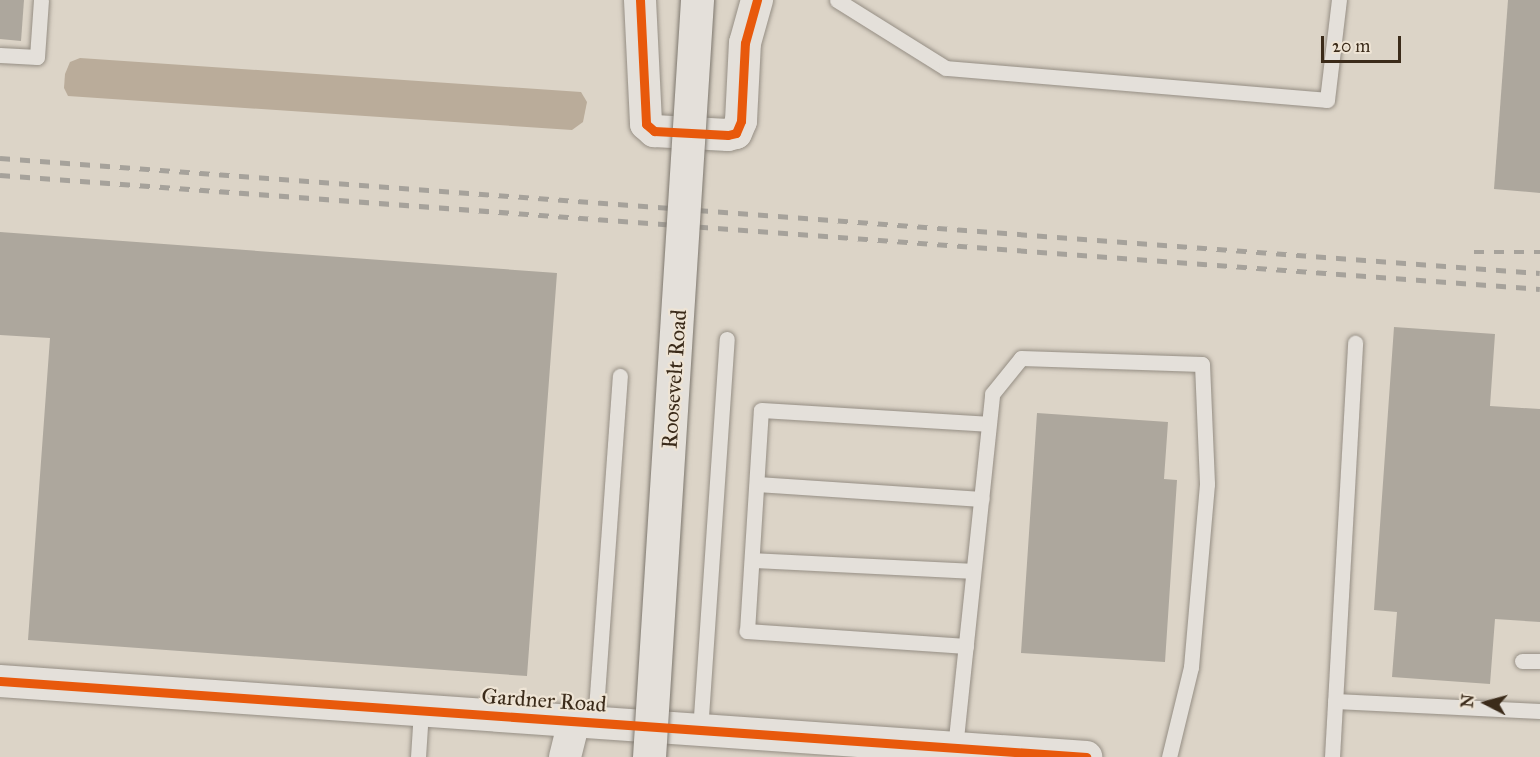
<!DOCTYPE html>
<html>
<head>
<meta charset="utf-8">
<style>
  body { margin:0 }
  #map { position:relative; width:1540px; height:757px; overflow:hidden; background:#dcd4c7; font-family:"IM FELL Great Primer",serif }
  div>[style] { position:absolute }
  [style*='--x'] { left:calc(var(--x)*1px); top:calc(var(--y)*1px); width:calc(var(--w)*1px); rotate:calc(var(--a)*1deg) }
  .water>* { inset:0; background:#baac9a }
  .building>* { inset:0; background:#ada79d }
  .roads { filter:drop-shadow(0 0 2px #958e84) drop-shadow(0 0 2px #958e84) }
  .lane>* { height:15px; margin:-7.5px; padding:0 7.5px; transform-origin:7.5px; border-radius:7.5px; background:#e4e0da }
  .street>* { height:32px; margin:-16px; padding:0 16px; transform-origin:16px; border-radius:16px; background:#e4e0da }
  .rail>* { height:4.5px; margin-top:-2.25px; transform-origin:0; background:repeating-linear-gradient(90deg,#a6a29b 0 10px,transparent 0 20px) }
  .bridges { filter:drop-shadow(0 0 2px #7d776e) drop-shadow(0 0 2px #7d776e) }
  .secondary-bridge>* { height:33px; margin:-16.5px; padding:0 16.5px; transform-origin:16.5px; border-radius:16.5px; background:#e4e0da }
  .cycleway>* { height:9px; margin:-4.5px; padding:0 4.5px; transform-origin:4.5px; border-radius:4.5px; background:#e8590c }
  span { translate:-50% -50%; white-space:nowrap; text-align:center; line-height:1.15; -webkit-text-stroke:4.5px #eee4d5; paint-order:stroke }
  .street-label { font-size:22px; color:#3b2b1a }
  .north { position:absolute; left:1456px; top:673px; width:60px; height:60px; -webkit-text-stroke:4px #eee4d5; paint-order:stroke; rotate:276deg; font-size:16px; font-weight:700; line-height:24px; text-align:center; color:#3b2b1a }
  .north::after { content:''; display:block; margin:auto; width:21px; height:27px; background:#3b2b1a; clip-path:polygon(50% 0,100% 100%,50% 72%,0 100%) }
  .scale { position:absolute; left:1321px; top:36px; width:80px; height:27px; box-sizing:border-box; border:3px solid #3b2b1a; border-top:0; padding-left:8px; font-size:18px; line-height:21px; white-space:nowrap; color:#3b2b1a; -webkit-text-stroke:4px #eee4d5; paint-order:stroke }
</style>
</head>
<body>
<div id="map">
  <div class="water">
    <i style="clip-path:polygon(80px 58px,581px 92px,587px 102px,583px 122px,572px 130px,68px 96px,64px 88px,65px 74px,70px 62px)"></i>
  </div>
  <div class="building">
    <i style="clip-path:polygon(0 0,24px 0,21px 41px,0 39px)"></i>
    <i style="clip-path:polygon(1508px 0,1540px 0,1540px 193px,1494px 189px)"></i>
    <i style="clip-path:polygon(0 232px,557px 273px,527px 676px,28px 640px,50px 338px,0 335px)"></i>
    <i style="clip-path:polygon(1394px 327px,1495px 334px,1490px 406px,1540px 409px,1540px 622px,1495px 619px,1490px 684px,1392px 677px,1397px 612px,1374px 610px)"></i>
    <i style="clip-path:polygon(1037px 413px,1168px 422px,1164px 479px,1177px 480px,1165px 662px,1021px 653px)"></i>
  </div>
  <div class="roads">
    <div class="lane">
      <i style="--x:837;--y:0;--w:128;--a:32"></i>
      <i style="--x:946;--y:68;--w:382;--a:4.8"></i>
      <i style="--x:1327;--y:100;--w:101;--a:-83.2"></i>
      <i style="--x:0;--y:55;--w:37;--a:3"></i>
      <i style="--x:37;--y:57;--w:57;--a:-86"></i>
      <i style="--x:757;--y:484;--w:225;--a:3.8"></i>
      <i style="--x:752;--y:560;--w:221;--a:2.8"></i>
      <i style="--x:966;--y:646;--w:220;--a:-176.1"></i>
      <i style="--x:747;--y:631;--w:221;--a:-86.4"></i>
      <i style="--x:761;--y:410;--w:227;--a:3.5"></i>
      <i style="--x:1522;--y:661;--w:18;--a:0"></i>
      <i style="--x:1335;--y:701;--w:205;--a:2.8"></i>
      <i style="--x:595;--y:723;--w:348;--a:-85.9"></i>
      <i style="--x:700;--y:731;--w:393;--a:-86.1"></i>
      <i style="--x:955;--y:748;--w:356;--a:-84"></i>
      <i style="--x:992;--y:394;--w:46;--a:-51.1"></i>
      <i style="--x:1021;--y:358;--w:181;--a:1.9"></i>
      <i style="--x:1202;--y:364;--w:120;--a:87.6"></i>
      <i style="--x:1207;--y:484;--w:184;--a:95"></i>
      <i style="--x:1191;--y:667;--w:93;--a:103.7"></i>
      <i style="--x:418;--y:757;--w:46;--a:-86.3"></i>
      <i style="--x:1332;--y:757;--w:415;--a:-86.8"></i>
    </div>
    <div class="street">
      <i style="--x:640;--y:0;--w:124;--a:87.2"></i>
      <i style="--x:646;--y:124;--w:11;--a:41"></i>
      <i style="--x:654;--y:131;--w:74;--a:3.1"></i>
      <i style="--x:728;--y:135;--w:8;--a:-14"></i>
      <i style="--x:736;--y:133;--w:13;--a:-67"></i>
      <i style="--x:741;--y:121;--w:78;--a:-87.1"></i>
      <i style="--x:745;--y:43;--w:45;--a:-74.4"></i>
      <i style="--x:0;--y:681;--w:1089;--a:4"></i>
      <i style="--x:565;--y:757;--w:37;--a:-76"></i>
    </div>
  </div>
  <div class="rail">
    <i style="--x:0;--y:158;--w:1544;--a:4.27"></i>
    <i style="--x:0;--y:175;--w:1544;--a:4.23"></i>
    <i style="--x:1474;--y:252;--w:66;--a:0"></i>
  </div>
  <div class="bridges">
    <div class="secondary-bridge">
      <i style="--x:649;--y:757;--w:759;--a:-86.37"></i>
    </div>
  </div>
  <div class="cycleway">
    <i style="--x:640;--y:0;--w:124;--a:87.2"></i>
    <i style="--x:646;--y:124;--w:11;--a:41"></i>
    <i style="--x:654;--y:131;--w:74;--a:3.1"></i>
    <i style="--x:728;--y:135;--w:8;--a:-14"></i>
    <i style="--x:736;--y:133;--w:13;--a:-67"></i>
    <i style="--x:741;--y:121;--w:78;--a:-87.1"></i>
    <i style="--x:745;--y:43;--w:45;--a:-74.4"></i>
    <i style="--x:0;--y:681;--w:1089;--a:4"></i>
  </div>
  <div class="street-label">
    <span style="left:674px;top:379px;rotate:-86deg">Roosevelt Road</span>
    <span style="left:544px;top:700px;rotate:4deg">Gardner Road</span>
  </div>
  <div class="north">N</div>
  <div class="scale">20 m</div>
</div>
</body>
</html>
